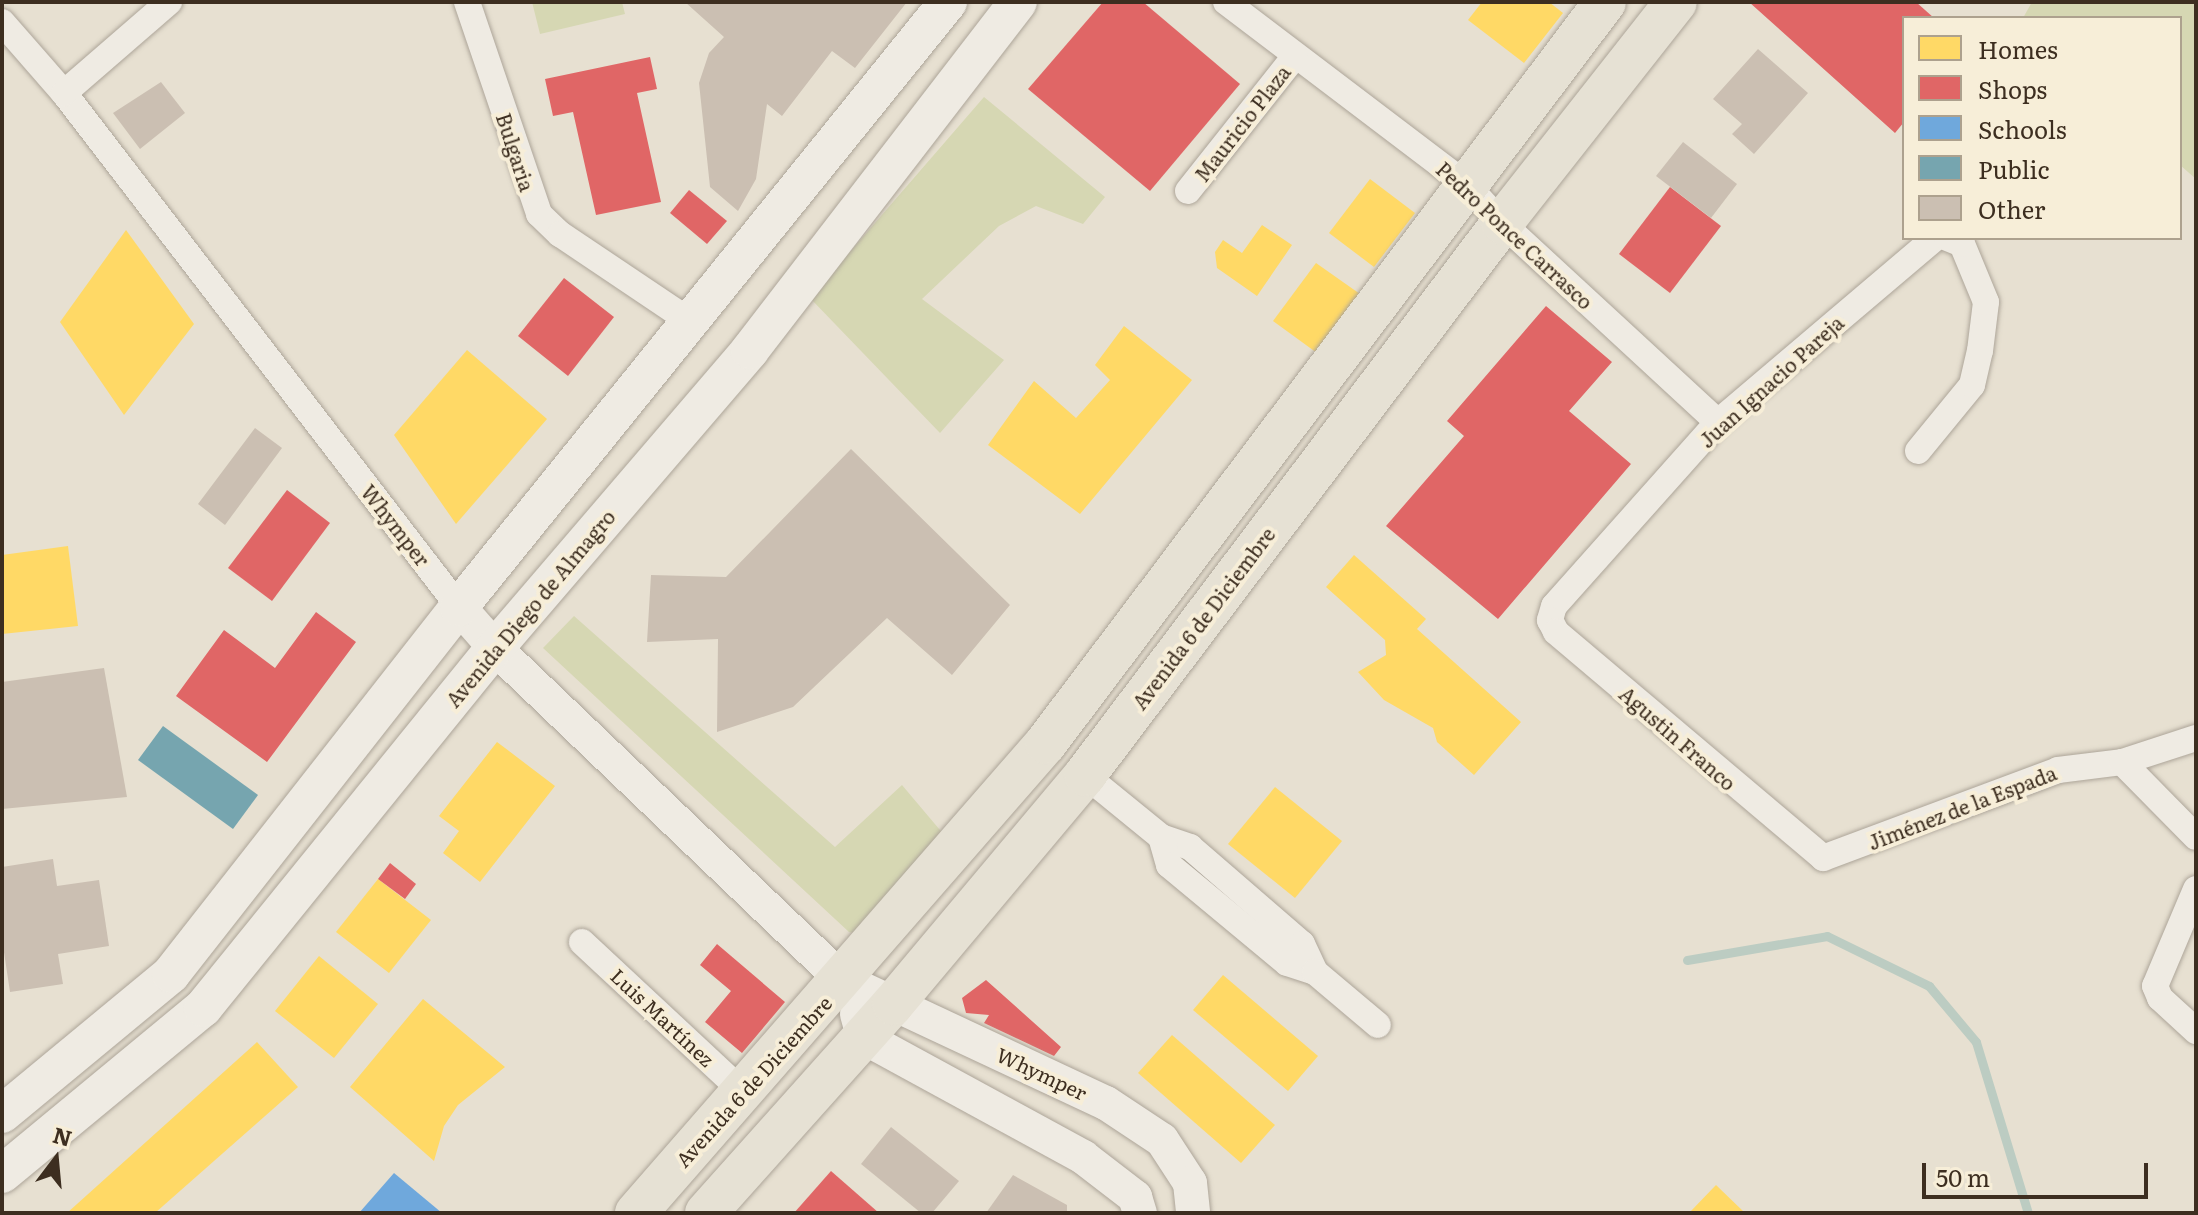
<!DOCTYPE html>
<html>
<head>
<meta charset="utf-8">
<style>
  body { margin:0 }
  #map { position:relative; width:2198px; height:1215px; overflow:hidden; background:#e7e0d1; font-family:Literata,serif }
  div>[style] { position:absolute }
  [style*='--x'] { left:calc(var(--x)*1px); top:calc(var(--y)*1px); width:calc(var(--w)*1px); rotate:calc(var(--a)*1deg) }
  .green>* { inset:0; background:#d6d7b3 }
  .homes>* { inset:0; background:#ffd966 }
  .shops>* { inset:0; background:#e06666 }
  .schools>* { inset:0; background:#6fa8dc }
  .public>* { inset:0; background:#76a5af }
  .stream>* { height:9px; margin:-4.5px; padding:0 4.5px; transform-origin:4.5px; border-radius:4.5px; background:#bcccc2 }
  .building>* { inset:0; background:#cbbfb2 }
  .roads { filter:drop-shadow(0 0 2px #ada599) drop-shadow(0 0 2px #ada599) }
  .minor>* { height:26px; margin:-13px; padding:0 13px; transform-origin:13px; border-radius:13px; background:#efebe3 }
  .tertiary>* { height:34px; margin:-17px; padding:0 17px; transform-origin:17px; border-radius:17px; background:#efebe3 }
  .secondary>* { height:38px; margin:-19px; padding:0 19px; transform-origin:19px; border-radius:19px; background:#efebe3 }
  .primary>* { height:42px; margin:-21px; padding:0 21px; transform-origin:21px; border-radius:21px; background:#e6e1d4 }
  span { translate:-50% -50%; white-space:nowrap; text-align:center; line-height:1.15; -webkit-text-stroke:8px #f7eed8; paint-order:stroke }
  .street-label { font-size:20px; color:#3d2e20 }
  .frame { position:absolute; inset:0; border:4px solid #3d2e20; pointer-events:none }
  .legend { position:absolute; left:1902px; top:16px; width:280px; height:224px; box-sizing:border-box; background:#f7eed8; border:2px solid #ada18e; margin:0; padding:10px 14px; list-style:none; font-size:24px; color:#3d2e20 }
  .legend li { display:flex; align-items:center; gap:16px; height:40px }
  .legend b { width:40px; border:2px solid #ada18e }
  .north { position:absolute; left:16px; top:1119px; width:80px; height:80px; -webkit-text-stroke:6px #f7eed8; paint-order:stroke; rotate:16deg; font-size:22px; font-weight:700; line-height:32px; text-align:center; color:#3d2e20 }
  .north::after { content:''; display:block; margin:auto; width:28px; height:36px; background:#3d2e20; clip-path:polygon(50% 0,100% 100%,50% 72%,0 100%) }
  .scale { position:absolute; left:1922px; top:1163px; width:226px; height:36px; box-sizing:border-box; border:4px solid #3d2e20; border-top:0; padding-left:10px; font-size:24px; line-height:28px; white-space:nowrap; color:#3d2e20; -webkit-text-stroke:6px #f7eed8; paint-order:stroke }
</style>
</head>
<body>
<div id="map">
  <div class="green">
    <i style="clip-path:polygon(532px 2px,622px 2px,625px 14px,540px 34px)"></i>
    <i style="clip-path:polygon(2032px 2px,2196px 2px,2196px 179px,2180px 165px,2180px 18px,2023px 18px)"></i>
    <i style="clip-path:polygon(984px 97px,1105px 197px,1083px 224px,1036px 206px,999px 226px,922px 299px,1004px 360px,940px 433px,810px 298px)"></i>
    <i style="clip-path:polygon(574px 616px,835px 847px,902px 785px,945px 836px,868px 936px,849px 932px,543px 648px)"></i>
  </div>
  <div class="homes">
    <i style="clip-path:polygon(1482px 2px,1549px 2px,1563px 13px,1524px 63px,1468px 20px)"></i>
    <i style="clip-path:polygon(1370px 179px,1415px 213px,1374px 267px,1329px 233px)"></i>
    <i style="clip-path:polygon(1262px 225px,1292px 245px,1257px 296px,1217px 268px,1215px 252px,1223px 240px,1242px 253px)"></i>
    <i style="clip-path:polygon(126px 230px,194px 324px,124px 415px,60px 322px)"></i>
    <i style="clip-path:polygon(1316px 263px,1360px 294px,1317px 353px,1273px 321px)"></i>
    <i style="clip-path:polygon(1124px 326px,1192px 380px,1080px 514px,988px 445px,1034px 381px,1076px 418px,1110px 380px,1095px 365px)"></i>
    <i style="clip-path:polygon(467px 350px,547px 419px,456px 524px,394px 435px)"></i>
    <i style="clip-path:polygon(68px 546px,78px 626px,2px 634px,2px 555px)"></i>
    <i style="clip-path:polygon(1354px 555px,1426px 619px,1417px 629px,1521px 722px,1474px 775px,1437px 742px,1433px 728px,1384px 700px,1358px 672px,1386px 655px,1385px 640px,1326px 587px)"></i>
    <i style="clip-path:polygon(497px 742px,555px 786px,480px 882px,443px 853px,459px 831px,439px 816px)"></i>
    <i style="clip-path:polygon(1275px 787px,1342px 841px,1295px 898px,1228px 844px)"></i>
    <i style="clip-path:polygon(378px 879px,431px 920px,389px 973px,336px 932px)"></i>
    <i style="clip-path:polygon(319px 956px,378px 1004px,334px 1058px,275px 1011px)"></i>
    <i style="clip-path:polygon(1223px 975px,1318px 1056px,1288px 1091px,1193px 1010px)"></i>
    <i style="clip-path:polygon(423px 999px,505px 1067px,458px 1105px,444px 1126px,434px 1161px,350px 1087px)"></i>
    <i style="clip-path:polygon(1172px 1035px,1275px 1125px,1241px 1163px,1138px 1073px)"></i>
    <i style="clip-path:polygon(257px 1042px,298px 1087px,155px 1213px,67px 1213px)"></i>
    <i style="clip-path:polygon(1716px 1185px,1745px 1213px,1689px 1213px)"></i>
  </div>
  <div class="shops">
    <i style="clip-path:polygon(1103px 2px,1143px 2px,1240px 84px,1150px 191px,1028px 89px)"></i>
    <i style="clip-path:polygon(1749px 2px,1916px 2px,1934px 18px,1904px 18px,1904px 122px,1895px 133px)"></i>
    <i style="clip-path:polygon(650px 57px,657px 89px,637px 93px,661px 202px,596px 215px,573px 112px,553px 116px,545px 79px)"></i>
    <i style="clip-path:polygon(1670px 187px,1721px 226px,1670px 293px,1619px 254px)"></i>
    <i style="clip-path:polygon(689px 190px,727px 221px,707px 244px,670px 213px)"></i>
    <i style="clip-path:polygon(564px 278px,614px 317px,568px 376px,518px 336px)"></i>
    <i style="clip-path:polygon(1546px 306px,1612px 362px,1569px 411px,1631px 464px,1498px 619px,1386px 526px,1464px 436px,1447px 421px)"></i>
    <i style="clip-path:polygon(287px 490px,330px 523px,272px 601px,228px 568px)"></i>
    <i style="clip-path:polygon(316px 612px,356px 642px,267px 762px,176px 696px,224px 630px,275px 668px)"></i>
    <i style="clip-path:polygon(390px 863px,416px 884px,405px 899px,378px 879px)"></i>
    <i style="clip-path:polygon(717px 944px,785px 1002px,742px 1053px,705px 1022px,731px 991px,700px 965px)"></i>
    <i style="clip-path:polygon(986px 980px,1061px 1047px,1054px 1056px,984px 1023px,989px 1015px,966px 1013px,962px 998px)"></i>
    <i style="clip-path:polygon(831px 1171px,879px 1213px,794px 1213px)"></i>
  </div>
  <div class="schools">
    <i style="clip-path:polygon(394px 1173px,442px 1213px,359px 1213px)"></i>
  </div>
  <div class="public">
    <i style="clip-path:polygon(163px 726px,258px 795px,233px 829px,138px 760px)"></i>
  </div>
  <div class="stream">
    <i style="--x:1687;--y:960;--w:142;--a:-9.7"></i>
    <i style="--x:1827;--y:936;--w:114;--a:26.1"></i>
    <i style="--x:1929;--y:986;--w:73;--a:50"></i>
    <i style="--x:1976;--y:1042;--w:179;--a:73.1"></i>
  </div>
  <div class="building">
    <i style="clip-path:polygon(685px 2px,907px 2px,855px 68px,832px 51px,782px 116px,767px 104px,756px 179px,738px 211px,710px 187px,699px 83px,709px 53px,724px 37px)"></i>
    <i style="clip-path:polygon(1758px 49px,1808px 93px,1754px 154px,1732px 134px,1742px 124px,1713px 99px)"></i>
    <i style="clip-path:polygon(161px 82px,185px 113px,140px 149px,113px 113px)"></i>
    <i style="clip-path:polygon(1683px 142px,1737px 184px,1711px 218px,1656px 176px)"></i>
    <i style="clip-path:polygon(255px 428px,282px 448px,225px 525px,198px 504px)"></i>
    <i style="clip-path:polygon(851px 449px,1010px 605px,952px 675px,887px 618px,793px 707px,717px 732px,718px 639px,647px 642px,651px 575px,726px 577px)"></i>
    <i style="clip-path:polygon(104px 668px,127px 797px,2px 809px,2px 682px)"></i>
    <i style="clip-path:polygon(53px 859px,57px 886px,99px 880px,109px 946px,58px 954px,63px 984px,10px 992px,2px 939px,2px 867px)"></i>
    <i style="clip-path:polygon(891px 1127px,959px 1181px,932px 1213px,921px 1213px,861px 1164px)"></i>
    <i style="clip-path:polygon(1013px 1175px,1067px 1205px,1067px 1213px,986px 1213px)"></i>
  </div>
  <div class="roads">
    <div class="minor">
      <i style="--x:467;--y:2;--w:224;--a:71.2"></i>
      <i style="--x:539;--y:214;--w:29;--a:44"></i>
      <i style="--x:560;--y:234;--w:158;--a:33.9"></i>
      <i style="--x:1226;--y:2;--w:301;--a:37.2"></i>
      <i style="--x:1466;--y:184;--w:53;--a:47.3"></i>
      <i style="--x:1502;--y:223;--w:294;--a:42.7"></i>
      <i style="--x:2;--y:22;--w:94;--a:48.9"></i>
      <i style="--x:64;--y:93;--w:648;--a:52.46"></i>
      <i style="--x:64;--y:93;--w:139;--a:-40.9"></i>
      <i style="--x:1188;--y:191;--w:172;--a:-51.6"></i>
      <i style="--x:1935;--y:238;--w:285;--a:139.7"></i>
      <i style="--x:1718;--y:422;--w:246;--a:131.7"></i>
      <i style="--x:1554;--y:606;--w:15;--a:106"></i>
      <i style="--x:1550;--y:620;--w:13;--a:63"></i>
      <i style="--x:1556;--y:632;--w:350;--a:40.2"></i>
      <i style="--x:1823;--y:858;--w:251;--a:-20.5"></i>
      <i style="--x:2058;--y:770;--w:64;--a:-7.1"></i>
      <i style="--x:2122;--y:762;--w:78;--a:-18"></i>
      <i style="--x:1918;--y:451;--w:85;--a:-50.7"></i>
      <i style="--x:1972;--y:385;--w:35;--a:-77"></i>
      <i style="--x:1980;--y:351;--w:49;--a:-83"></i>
      <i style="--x:1986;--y:302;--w:63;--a:-112.5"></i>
      <i style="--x:1962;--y:244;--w:16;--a:-158"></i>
      <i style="--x:2122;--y:762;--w:105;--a:45.4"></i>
      <i style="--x:1085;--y:775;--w:98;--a:39.2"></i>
      <i style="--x:1161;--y:837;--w:31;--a:19"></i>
      <i style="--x:1190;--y:847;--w:148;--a:40.9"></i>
      <i style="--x:1302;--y:944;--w:31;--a:65"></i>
      <i style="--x:1161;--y:837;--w:29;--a:74"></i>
      <i style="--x:1169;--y:865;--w:153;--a:39.7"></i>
      <i style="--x:1287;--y:963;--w:29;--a:18"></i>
      <i style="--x:1315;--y:972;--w:82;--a:40.1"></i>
      <i style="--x:2196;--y:889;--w:105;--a:112.9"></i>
      <i style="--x:2155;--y:986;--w:13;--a:67"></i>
      <i style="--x:2160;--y:998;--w:49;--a:42.5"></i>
      <i style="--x:582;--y:942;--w:221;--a:43"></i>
    </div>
    <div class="tertiary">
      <i style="--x:459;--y:607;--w:55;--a:48.7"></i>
      <i style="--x:495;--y:648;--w:481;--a:43.7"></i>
      <i style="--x:843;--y:980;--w:290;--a:25.1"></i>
      <i style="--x:1106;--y:1103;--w:67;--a:33.5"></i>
      <i style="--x:1162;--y:1140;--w:51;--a:56.9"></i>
      <i style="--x:1190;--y:1183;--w:30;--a:84"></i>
      <i style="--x:857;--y:1014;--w:24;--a:75"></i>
      <i style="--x:863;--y:1037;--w:251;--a:28.6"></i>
      <i style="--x:1083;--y:1157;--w:66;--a:37.6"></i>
      <i style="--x:1135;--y:1197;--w:17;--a:73"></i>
    </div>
    <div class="secondary">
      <i style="--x:2;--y:1114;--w:219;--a:-39.6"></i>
      <i style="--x:171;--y:974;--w:467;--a:-51.9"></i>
      <i style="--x:459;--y:607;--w:778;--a:-51.05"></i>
      <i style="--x:2;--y:1174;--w:261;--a:-39.6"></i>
      <i style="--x:203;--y:1008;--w:464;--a:-51"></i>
      <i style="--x:495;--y:648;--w:392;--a:-49.4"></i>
      <i style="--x:750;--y:350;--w:439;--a:-52.4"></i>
    </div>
    <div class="primary">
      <i style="--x:636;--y:1213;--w:624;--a:-48.9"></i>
      <i style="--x:1046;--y:743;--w:928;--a:-52.97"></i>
      <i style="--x:706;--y:1213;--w:280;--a:-48.2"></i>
      <i style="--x:893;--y:1004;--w:299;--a:-50"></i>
      <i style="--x:1085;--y:775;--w:692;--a:-52.93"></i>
      <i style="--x:1502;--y:223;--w:281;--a:-51.8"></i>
    </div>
  </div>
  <div class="street-label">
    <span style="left:1242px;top:123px;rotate:-52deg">Mauricio Plaza</span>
    <span style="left:516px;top:152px;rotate:72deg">Bulgaria</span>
    <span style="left:1515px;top:235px;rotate:43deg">Pedro Ponce Carrasco</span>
    <span style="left:1771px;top:381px;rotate:-42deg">Juan Ignacio Pareja</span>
    <span style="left:396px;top:525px;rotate:52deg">Whymper</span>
    <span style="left:530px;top:608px;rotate:-50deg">Avenida Diego de Almagro</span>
    <span style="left:1203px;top:618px;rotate:-53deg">Avenida 6 de Diciembre</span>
    <span style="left:1678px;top:738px;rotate:41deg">Agustin Franco</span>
    <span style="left:1962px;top:807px;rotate:-21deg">Jiménez de la Espada</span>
    <span style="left:663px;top:1017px;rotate:43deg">Luis Martínez</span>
    <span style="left:1042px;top:1073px;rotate:25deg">Whymper</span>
    <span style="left:753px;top:1081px;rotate:-48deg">Avenida 6 de Diciembre</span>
  </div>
  <div class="frame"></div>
  <ul class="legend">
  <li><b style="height:22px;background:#ffd966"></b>Homes</li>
  <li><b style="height:22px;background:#e06666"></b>Shops</li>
  <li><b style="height:22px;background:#6fa8dc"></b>Schools</li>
  <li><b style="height:22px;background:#76a5af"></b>Public</li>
  <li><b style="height:22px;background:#cbbfb2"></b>Other</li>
  </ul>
  <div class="north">N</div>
  <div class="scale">50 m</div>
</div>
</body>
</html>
